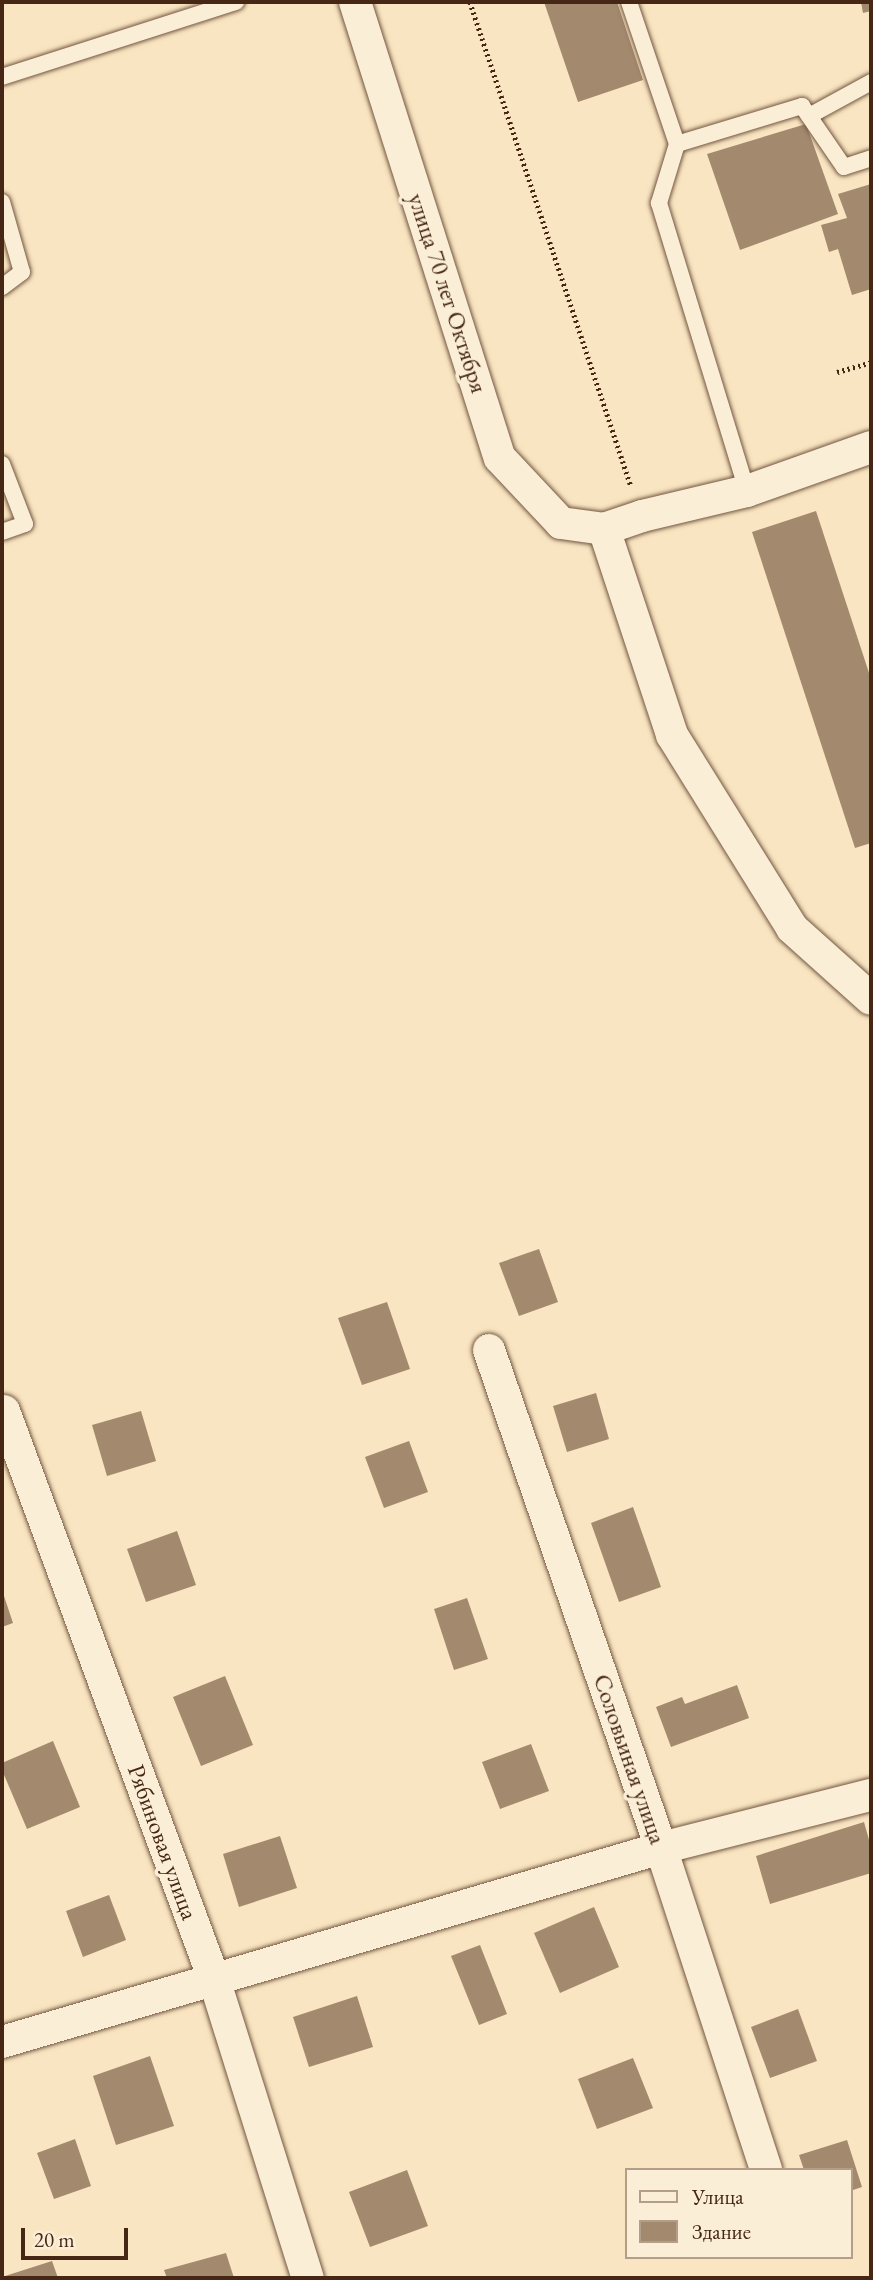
<!DOCTYPE html>
<html>
<head>
<meta charset="utf-8">
<style>
  body { margin:0 }
  #map { position:relative; width:873px; height:2280px; overflow:hidden; background:#f9e5c1; font-family:"EB Garamond",serif }
  div>[style] { position:absolute }
  [style*='--x'] { left:calc(var(--x)*1px); top:calc(var(--y)*1px); width:calc(var(--w)*1px); rotate:calc(var(--a)*1deg) }
  .building>* { inset:0; background:#a3896e }
  .path>* { height:4.5px; margin-top:-2.25px; transform-origin:0; background:repeating-linear-gradient(90deg,#462615 0 2px,transparent 0 5.5px) }
  .roads { filter:drop-shadow(0 0 2px #735640) drop-shadow(0 0 2px #735640) }
  .lane>* { height:16px; margin:-8px; padding:0 8px; transform-origin:8px; border-radius:8px; background:#fbeed7 }
  .street>* { height:32px; margin:-16px; padding:0 16px; transform-origin:16px; border-radius:16px; background:#fbeed7 }
  span { translate:-50% -50%; white-space:nowrap; text-align:center; line-height:1.15; -webkit-text-stroke:7px #fbeed7; paint-order:stroke }
  .street-label { font-size:24px; color:#462615 }
  .frame { position:absolute; inset:0; border:4px solid #462615; pointer-events:none }
  .legend { position:absolute; left:625px; top:2168px; width:228px; height:91px; box-sizing:border-box; background:#fbeed7; border:2px solid #b39e89; margin:0; padding:9px 12px; list-style:none; font-size:21px; color:#462615 }
  .legend li { display:flex; align-items:center; gap:14px; height:35px }
  .legend b { width:35px; border:2px solid #b39e89 }
  .scale { position:absolute; left:21px; top:2228px; width:107px; height:32px; box-sizing:border-box; border:4px solid #462615; border-top:0; padding-left:9px; font-size:21px; line-height:24px; white-space:nowrap; color:#462615; -webkit-text-stroke:5px #fbeed7; paint-order:stroke }
</style>
</head>
<body>
<div id="map">
  <div class="building">
    <i style="clip-path:polygon(544px 2px,617px 2px,643px 80px,578px 102px)"></i>
    <i style="clip-path:polygon(861px 2px,871px 2px,871px 11px,863px 13px)"></i>
    <i style="clip-path:polygon(806px 124px,838px 214px,740px 250px,707px 154px)"></i>
    <i style="clip-path:polygon(871px 184px,871px 289px,852px 295px,838px 249px,829px 252px,821px 225px,847px 218px,838px 194px)"></i>
    <i style="clip-path:polygon(816px 511px,871px 679px,871px 843px,855px 848px,752px 532px)"></i>
    <i style="clip-path:polygon(539px 1249px,558px 1302px,519px 1316px,499px 1263px)"></i>
    <i style="clip-path:polygon(387px 1302px,410px 1369px,362px 1385px,338px 1318px)"></i>
    <i style="clip-path:polygon(596px 1393px,609px 1439px,567px 1452px,553px 1406px)"></i>
    <i style="clip-path:polygon(141px 1411px,156px 1461px,107px 1476px,92px 1425px)"></i>
    <i style="clip-path:polygon(409px 1441px,428px 1492px,384px 1508px,365px 1457px)"></i>
    <i style="clip-path:polygon(633px 1507px,661px 1587px,619px 1602px,591px 1523px)"></i>
    <i style="clip-path:polygon(177px 1531px,196px 1585px,146px 1602px,127px 1549px)"></i>
    <i style="clip-path:polygon(2px 1590px,13px 1623px,2px 1627px)"></i>
    <i style="clip-path:polygon(467px 1598px,488px 1659px,454px 1670px,434px 1609px)"></i>
    <i style="clip-path:polygon(225px 1676px,253px 1745px,201px 1766px,173px 1697px)"></i>
    <i style="clip-path:polygon(737px 1685px,749px 1718px,671px 1747px,656px 1707px,682px 1697px,685px 1704px)"></i>
    <i style="clip-path:polygon(53px 1741px,80px 1807px,27px 1829px,2px 1770px,2px 1763px)"></i>
    <i style="clip-path:polygon(531px 1744px,549px 1791px,500px 1809px,482px 1762px)"></i>
    <i style="clip-path:polygon(864px 1822px,871px 1847px,871px 1873px,770px 1904px,756px 1856px)"></i>
    <i style="clip-path:polygon(280px 1836px,297px 1888px,239px 1907px,223px 1854px)"></i>
    <i style="clip-path:polygon(109px 1895px,126px 1940px,83px 1957px,66px 1911px)"></i>
    <i style="clip-path:polygon(594px 1907px,619px 1967px,560px 1993px,534px 1933px)"></i>
    <i style="clip-path:polygon(480px 1945px,507px 2014px,479px 2025px,451px 1956px)"></i>
    <i style="clip-path:polygon(357px 1996px,373px 2047px,309px 2067px,293px 2017px)"></i>
    <i style="clip-path:polygon(798px 2009px,817px 2061px,770px 2078px,751px 2027px)"></i>
    <i style="clip-path:polygon(150px 2056px,174px 2126px,116px 2145px,93px 2076px)"></i>
    <i style="clip-path:polygon(633px 2058px,653px 2108px,597px 2129px,578px 2079px)"></i>
    <i style="clip-path:polygon(75px 2139px,91px 2186px,54px 2199px,37px 2153px)"></i>
    <i style="clip-path:polygon(847px 2140px,862px 2187px,850px 2191px,850px 2170px,804px 2170px,799px 2155px)"></i>
    <i style="clip-path:polygon(407px 2170px,428px 2226px,370px 2247px,349px 2192px)"></i>
    <i style="clip-path:polygon(226px 2253px,234px 2278px,167px 2278px,164px 2270px)"></i>
    <i style="clip-path:polygon(52px 2261px,58px 2278px,2px 2278px,2px 2277px)"></i>
  </div>
  <div class="path">
    <i style="--x:470;--y:2;--w:510;--a:71.6"></i>
    <i style="--x:837;--y:372;--w:35;--a:-16"></i>
  </div>
  <div class="roads">
    <div class="lane">
      <i style="--x:629;--y:2;--w:150;--a:71.3"></i>
      <i style="--x:677;--y:144;--w:131;--a:-16.9"></i>
      <i style="--x:802;--y:106;--w:74;--a:55.5"></i>
      <i style="--x:844;--y:167;--w:28;--a:-18"></i>
      <i style="--x:2;--y:77;--w:246;--a:-17.8"></i>
      <i style="--x:809;--y:116;--w:71;--a:-28.7"></i>
      <i style="--x:677;--y:144;--w:62;--a:107"></i>
      <i style="--x:659;--y:203;--w:301;--a:73"></i>
      <i style="--x:2;--y:202;--w:73;--a:74.1"></i>
      <i style="--x:22;--y:272;--w:25;--a:143"></i>
      <i style="--x:2;--y:464;--w:64;--a:69"></i>
      <i style="--x:25;--y:524;--w:24;--a:161"></i>
    </div>
    <div class="street">
      <i style="--x:355;--y:2;--w:478;--a:72.4"></i>
      <i style="--x:500;--y:458;--w:89;--a:46.8"></i>
      <i style="--x:561;--y:523;--w:43;--a:7.9"></i>
      <i style="--x:604;--y:529;--w:40;--a:-18.9"></i>
      <i style="--x:642;--y:516;--w:108;--a:-13.4"></i>
      <i style="--x:747;--y:491;--w:132;--a:-19.5"></i>
      <i style="--x:604;--y:529;--w:217;--a:71.7"></i>
      <i style="--x:672;--y:735;--w:227;--a:58.1"></i>
      <i style="--x:792;--y:928;--w:106;--a:41.9"></i>
      <i style="--x:489;--y:1350;--w:527;--a:70.95"></i>
      <i style="--x:661;--y:1848;--w:339;--a:71.9"></i>
      <i style="--x:4;--y:1411;--w:609;--a:69.72"></i>
      <i style="--x:215;--y:1982;--w:310;--a:72.6"></i>
      <i style="--x:2;--y:2042;--w:687;--a:-16.4"></i>
      <i style="--x:661;--y:1848;--w:217;--a:-14.2"></i>
    </div>
  </div>
  <div class="street-label">
    <span style="left:448px;top:293px;rotate:72deg">улица 70 лет Октября</span>
    <span style="left:630px;top:1759px;rotate:71deg">Соловьиная улица</span>
    <span style="left:163px;top:1842px;rotate:70deg">Рябиновая улица</span>
  </div>
  <div class="frame"></div>
  <ul class="legend">
  <li><b style="height:9px;background:#fbeed7"></b>Улица</li>
  <li><b style="height:19px;background:#a3896e"></b>Здание</li>
  </ul>
  <div class="scale">20 m</div>
</div>
</body>
</html>
